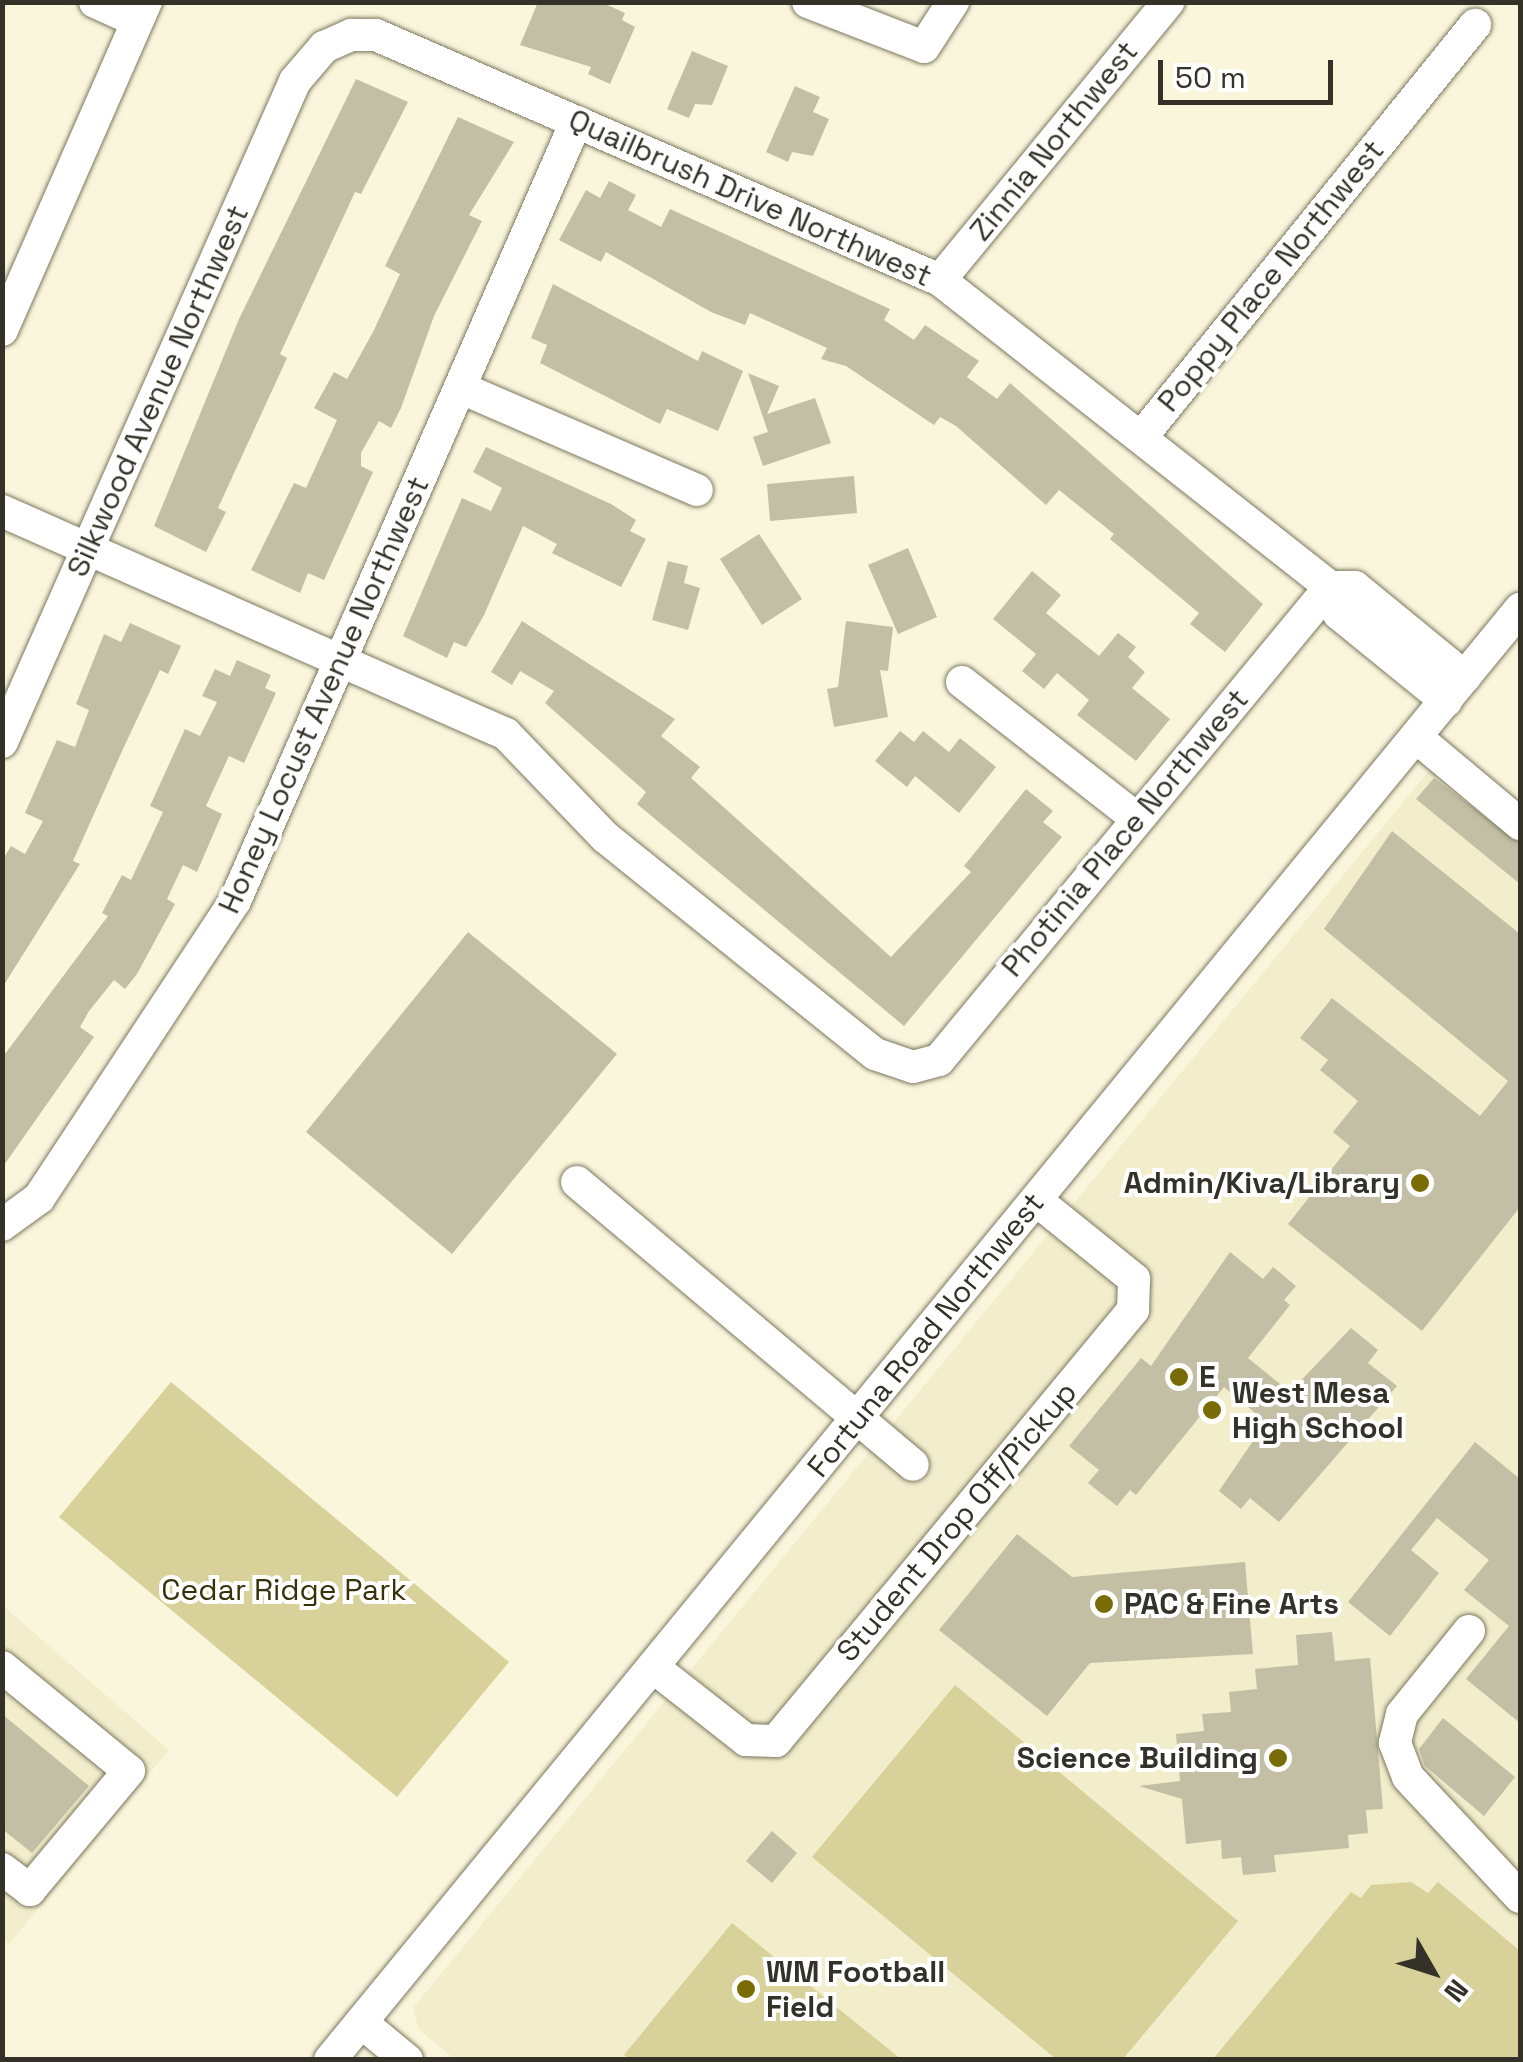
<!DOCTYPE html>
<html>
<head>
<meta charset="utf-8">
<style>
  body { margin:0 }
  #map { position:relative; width:1523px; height:2062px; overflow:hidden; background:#faf6dc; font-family:"Space Grotesk",sans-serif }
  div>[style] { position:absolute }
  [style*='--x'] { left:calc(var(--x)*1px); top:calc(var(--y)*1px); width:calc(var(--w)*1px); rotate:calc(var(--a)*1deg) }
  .built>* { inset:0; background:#f2edcb }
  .green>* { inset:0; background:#d9d19a }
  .building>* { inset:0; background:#c2bfa5 }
  .roads { filter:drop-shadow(0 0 2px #7b7860) drop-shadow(0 0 2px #7b7860) }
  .minor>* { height:32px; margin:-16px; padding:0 16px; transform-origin:16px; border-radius:16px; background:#fff }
  .dots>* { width:28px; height:28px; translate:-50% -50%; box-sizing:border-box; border:5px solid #fff; border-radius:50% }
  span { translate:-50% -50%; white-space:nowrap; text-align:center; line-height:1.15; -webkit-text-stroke:8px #fff; paint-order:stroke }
  .street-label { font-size:30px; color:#343228 }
  .poi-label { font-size:30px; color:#343228; font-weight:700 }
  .right { translate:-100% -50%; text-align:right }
  .left { translate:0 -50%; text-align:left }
  .park-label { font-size:30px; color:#38320b }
  .frame { position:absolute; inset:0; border:5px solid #343228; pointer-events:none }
  .north { position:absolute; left:1383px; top:1922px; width:100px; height:100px; -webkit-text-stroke:8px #fff; paint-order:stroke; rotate:129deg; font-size:28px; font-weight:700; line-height:40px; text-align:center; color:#343228 }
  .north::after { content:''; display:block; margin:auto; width:35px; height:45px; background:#343228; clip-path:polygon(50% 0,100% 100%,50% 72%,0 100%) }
  .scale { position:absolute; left:1158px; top:60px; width:175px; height:45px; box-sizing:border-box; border:5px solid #343228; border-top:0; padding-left:12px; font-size:30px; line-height:35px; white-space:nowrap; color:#343228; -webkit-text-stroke:8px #fff; paint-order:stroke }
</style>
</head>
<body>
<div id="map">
  <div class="built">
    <i style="clip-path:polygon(1446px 750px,1520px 812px,1520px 2059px,456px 2060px,419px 2030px,413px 2008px)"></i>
    <i style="clip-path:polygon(2px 1605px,169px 1750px,9px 1944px,2px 1939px)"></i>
  </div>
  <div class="green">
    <i style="clip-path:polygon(171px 1382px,509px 1662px,397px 1797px,59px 1517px)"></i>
    <i style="clip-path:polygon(955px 1685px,1238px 1921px,1123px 2059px,1056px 2059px,812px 1857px)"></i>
    <i style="clip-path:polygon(1411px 1882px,1428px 1893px,1438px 1882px,1520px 1951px,1520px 2059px,1213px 2059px,1351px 1892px,1361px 1898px,1371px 1885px)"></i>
    <i style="clip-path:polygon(732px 1923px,901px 2059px,630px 2059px,624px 2055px)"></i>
  </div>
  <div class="building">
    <i style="clip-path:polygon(538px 2px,601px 2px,625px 13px,622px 20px,635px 27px,610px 84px,588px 74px,591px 67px,520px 45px)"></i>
    <i style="clip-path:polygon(692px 51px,728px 66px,712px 105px,695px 104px,689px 118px,667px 109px)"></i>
    <i style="clip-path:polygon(356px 79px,408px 102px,361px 194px,355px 192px,280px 354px,287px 358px,218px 508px,226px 512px,206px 552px,154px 526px,239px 319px)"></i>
    <i style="clip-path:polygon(795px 86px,820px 97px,813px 112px,829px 119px,813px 156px,792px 152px,788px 162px,766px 152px)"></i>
    <i style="clip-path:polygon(458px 117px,514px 142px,469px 215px,482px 221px,434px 316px,401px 408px,391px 428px,379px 421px,361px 453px,361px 466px,373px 472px,324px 580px,308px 573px,300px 593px,251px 570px,294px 483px,306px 488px,337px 420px,314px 408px,334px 372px,347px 379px,373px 332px,400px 274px,385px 266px)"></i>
    <i style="clip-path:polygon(609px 181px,636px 195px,628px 210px,661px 227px,670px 209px,890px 309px,884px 320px,914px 340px,925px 325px,979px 361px,967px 377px,997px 399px,1010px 383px,1263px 604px,1225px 652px,1190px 624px,1199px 613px,1110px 539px,1114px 534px,1059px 490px,1046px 505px,956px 426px,940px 417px,934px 425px,846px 366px,821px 359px,827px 348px,750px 313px,745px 325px,711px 312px,606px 252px,601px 262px,559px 240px,586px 190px,600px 198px)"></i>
    <i style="clip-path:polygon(553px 284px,698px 361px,702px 351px,743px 371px,718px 431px,667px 409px,660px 424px,540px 363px,547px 345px,531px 338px)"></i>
    <i style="clip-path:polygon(748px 373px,779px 386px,767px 414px,815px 398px,831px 443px,763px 466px,753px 437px,768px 432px)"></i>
    <i style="clip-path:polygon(486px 447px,611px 504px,636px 520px,630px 531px,646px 539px,621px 587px,552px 553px,557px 544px,523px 526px,484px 615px,466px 647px,454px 642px,447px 658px,403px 636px,462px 498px,491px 511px,502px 488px,473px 472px)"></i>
    <i style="clip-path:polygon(854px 476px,857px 513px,770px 521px,767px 484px)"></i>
    <i style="clip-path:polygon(759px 534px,802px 599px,762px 625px,720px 559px)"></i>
    <i style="clip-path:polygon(908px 548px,937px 617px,898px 634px,868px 565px)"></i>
    <i style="clip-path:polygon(668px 561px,688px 566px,684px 583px,700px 588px,688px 630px,652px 620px)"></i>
    <i style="clip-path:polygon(1032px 571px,1061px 595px,1046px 613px,1099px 656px,1118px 633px,1136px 647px,1128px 657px,1145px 672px,1132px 688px,1170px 719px,1136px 761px,1077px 715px,1089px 700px,1057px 673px,1044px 689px,1022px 671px,1036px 654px,993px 619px)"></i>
    <i style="clip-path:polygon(522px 621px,675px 719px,661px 736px,700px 767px,691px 778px,891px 957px,971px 872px,964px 866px,1026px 789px,1053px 811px,1043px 822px,1062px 837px,904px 1026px,637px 804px,646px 792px,545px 703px,554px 691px,520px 671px,512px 685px,491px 672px)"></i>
    <i style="clip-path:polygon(846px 621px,893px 627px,888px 671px,880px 670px,888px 717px,834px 727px,827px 689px,838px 687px)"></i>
    <i style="clip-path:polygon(130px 623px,181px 646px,168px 674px,160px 670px,123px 749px,73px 861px,80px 864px,2px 988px,2px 861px,11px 846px,25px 854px,43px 821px,25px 813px,57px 740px,75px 747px,89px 710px,76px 704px,104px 634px,121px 642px)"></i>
    <i style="clip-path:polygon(237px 660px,271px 675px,265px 688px,276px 693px,244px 763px,229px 756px,206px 806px,222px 814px,197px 872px,183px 865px,167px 899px,175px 904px,137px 974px,125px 989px,114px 980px,89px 1011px,80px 1027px,94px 1037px,2px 1168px,2px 1058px,108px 916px,102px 913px,122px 875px,131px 880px,163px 812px,150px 806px,185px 729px,200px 736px,217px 702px,202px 696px,215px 669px,230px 676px)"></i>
    <i style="clip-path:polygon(900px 731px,914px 742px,923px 731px,949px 752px,960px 738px,996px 767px,959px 813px,915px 776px,907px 787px,875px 761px)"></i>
    <i style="clip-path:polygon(1434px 778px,1520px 843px,1520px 884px,1416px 799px)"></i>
    <i style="clip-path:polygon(1392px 831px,1520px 934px,1520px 1207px,1422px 1331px,1288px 1224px,1350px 1146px,1333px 1132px,1358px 1101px,1320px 1070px,1328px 1060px,1300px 1038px,1332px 998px,1480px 1116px,1508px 1081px,1324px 929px)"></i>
    <i style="clip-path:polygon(468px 932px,617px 1054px,452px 1254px,306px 1132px)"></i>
    <i style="clip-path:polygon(1230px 1252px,1263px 1279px,1273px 1267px,1296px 1286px,1284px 1300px,1290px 1305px,1248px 1358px,1290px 1392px,1351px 1328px,1378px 1350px,1368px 1363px,1397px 1386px,1279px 1522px,1250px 1498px,1241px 1509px,1219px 1491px,1266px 1422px,1224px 1387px,1136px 1495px,1130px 1490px,1117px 1506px,1088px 1483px,1099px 1470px,1069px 1446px,1141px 1358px,1151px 1366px)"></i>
    <i style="clip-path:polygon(1475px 1442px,1520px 1479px,1520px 1723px,1466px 1679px,1509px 1626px,1464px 1590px,1489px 1560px,1437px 1518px,1411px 1550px,1439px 1573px,1390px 1636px,1348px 1602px)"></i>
    <i style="clip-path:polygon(1017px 1534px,1072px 1577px,1245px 1562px,1253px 1654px,1090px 1663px,1047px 1716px,939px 1630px)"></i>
    <i style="clip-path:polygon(1332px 1632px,1335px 1661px,1370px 1658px,1383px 1809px,1366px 1810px,1368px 1833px,1348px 1835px,1349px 1848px,1274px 1855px,1276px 1872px,1243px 1875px,1241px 1857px,1222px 1859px,1221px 1840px,1186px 1844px,1182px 1799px,1139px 1786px,1180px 1781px,1176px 1734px,1204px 1731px,1202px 1714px,1231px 1712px,1229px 1692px,1257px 1689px,1255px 1669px,1298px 1665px,1296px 1635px)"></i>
    <i style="clip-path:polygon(2px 1714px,89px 1786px,32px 1853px,2px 1829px)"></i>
    <i style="clip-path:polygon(1443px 1718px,1515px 1777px,1484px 1816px,1425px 1766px,1419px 1749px)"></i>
    <i style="clip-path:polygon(772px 1831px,797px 1853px,772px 1883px,746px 1861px)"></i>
  </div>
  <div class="roads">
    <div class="minor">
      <i style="--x:95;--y:2;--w:46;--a:24.3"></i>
      <i style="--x:808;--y:2;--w:124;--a:21.2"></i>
      <i style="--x:924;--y:47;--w:54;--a:-57.2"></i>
      <i style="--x:940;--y:280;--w:360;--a:-50.6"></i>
      <i style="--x:2;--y:330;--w:358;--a:-66.3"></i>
      <i style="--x:461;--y:388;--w:257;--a:23.4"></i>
      <i style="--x:1143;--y:435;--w:528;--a:-51"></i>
      <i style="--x:2;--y:511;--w:551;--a:23.87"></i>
      <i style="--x:506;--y:734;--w:143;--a:46.1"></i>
      <i style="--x:605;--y:837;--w:346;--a:38.8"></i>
      <i style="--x:875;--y:1054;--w:40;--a:18.9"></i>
      <i style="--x:913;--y:1067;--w:27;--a:-15"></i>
      <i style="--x:939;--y:1060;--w:614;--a:-50.42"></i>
      <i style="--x:1330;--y:587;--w:25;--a:0"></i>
      <i style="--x:1355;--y:587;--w:142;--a:39.3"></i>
      <i style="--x:962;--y:682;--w:221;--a:38"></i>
      <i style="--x:1416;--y:737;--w:136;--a:39.9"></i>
      <i style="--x:2;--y:742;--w:723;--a:-66.09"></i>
      <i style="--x:295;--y:81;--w:45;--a:-49.5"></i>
      <i style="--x:324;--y:47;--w:30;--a:-24"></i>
      <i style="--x:351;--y:35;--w:25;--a:0"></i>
      <i style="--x:376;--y:35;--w:615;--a:23.48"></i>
      <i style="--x:940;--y:280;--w:496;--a:38.2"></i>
      <i style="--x:1330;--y:587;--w:28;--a:72"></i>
      <i style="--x:1339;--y:614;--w:138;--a:39.1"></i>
      <i style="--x:577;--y:1182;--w:439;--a:40.1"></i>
      <i style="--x:2;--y:1225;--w:46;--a:-36.1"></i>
      <i style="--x:39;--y:1198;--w:356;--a:-56.6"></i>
      <i style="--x:235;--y:901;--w:850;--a:-66.36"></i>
      <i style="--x:1469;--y:1631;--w:107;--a:128.9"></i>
      <i style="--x:1402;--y:1714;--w:30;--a:104"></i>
      <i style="--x:1395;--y:1743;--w:36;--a:69"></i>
      <i style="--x:1408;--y:1777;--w:164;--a:47"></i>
      <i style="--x:2;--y:1667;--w:164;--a:39.3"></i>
      <i style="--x:129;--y:1771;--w:155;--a:129.8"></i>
      <i style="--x:30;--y:1890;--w:35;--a:-143"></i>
      <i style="--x:653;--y:1667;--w:118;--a:38.1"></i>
      <i style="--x:746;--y:1740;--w:30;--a:2"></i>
      <i style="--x:776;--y:1741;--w:560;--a:-50.36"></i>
      <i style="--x:1133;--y:1310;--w:31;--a:-88"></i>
      <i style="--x:1134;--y:1279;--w:126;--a:-141.1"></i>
      <i style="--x:361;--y:2022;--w:60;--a:39.6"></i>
      <i style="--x:330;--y:2060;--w:1877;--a:-50.64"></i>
    </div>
  </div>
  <div class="dots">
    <i style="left:1420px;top:1183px;background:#796b05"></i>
    <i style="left:1179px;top:1377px;background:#796b05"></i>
    <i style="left:1212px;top:1410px;background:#796b05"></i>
    <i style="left:1104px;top:1604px;background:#796b05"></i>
    <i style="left:1278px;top:1758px;background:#796b05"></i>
    <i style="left:746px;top:1989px;background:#796b05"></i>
  </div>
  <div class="street-label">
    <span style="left:1054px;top:141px;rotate:-51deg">Zinnia Northwest</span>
    <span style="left:750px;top:198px;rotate:24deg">Quailbrush Drive Northwest</span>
    <span style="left:1271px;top:276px;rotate:-51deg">Poppy Place Northwest</span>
    <span style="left:158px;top:391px;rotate:-66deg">Silkwood Avenue Northwest</span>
    <span style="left:324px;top:695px;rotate:-66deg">Honey Locust Avenue Northwest</span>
    <span style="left:1125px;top:833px;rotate:-50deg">Photinia Place Northwest</span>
    <span style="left:926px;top:1335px;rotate:-51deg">Fortuna Road Northwest</span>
    <span style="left:957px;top:1522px;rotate:-50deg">Student Drop Off/Pickup</span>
  </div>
  <div class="poi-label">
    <span class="right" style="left:1400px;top:1183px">Admin/Kiva/Library</span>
    <span class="left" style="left:1199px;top:1377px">E</span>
    <span class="left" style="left:1232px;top:1410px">West Mesa<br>High School</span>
    <span class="left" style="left:1124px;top:1604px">PAC &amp; Fine Arts</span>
    <span class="right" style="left:1258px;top:1758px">Science Building</span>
    <span class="left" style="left:766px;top:1989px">WM Football<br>Field</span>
  </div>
  <div class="park-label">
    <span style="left:284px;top:1590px">Cedar Ridge Park</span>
  </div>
  <div class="frame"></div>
  <div class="north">N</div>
  <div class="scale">50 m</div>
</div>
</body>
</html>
